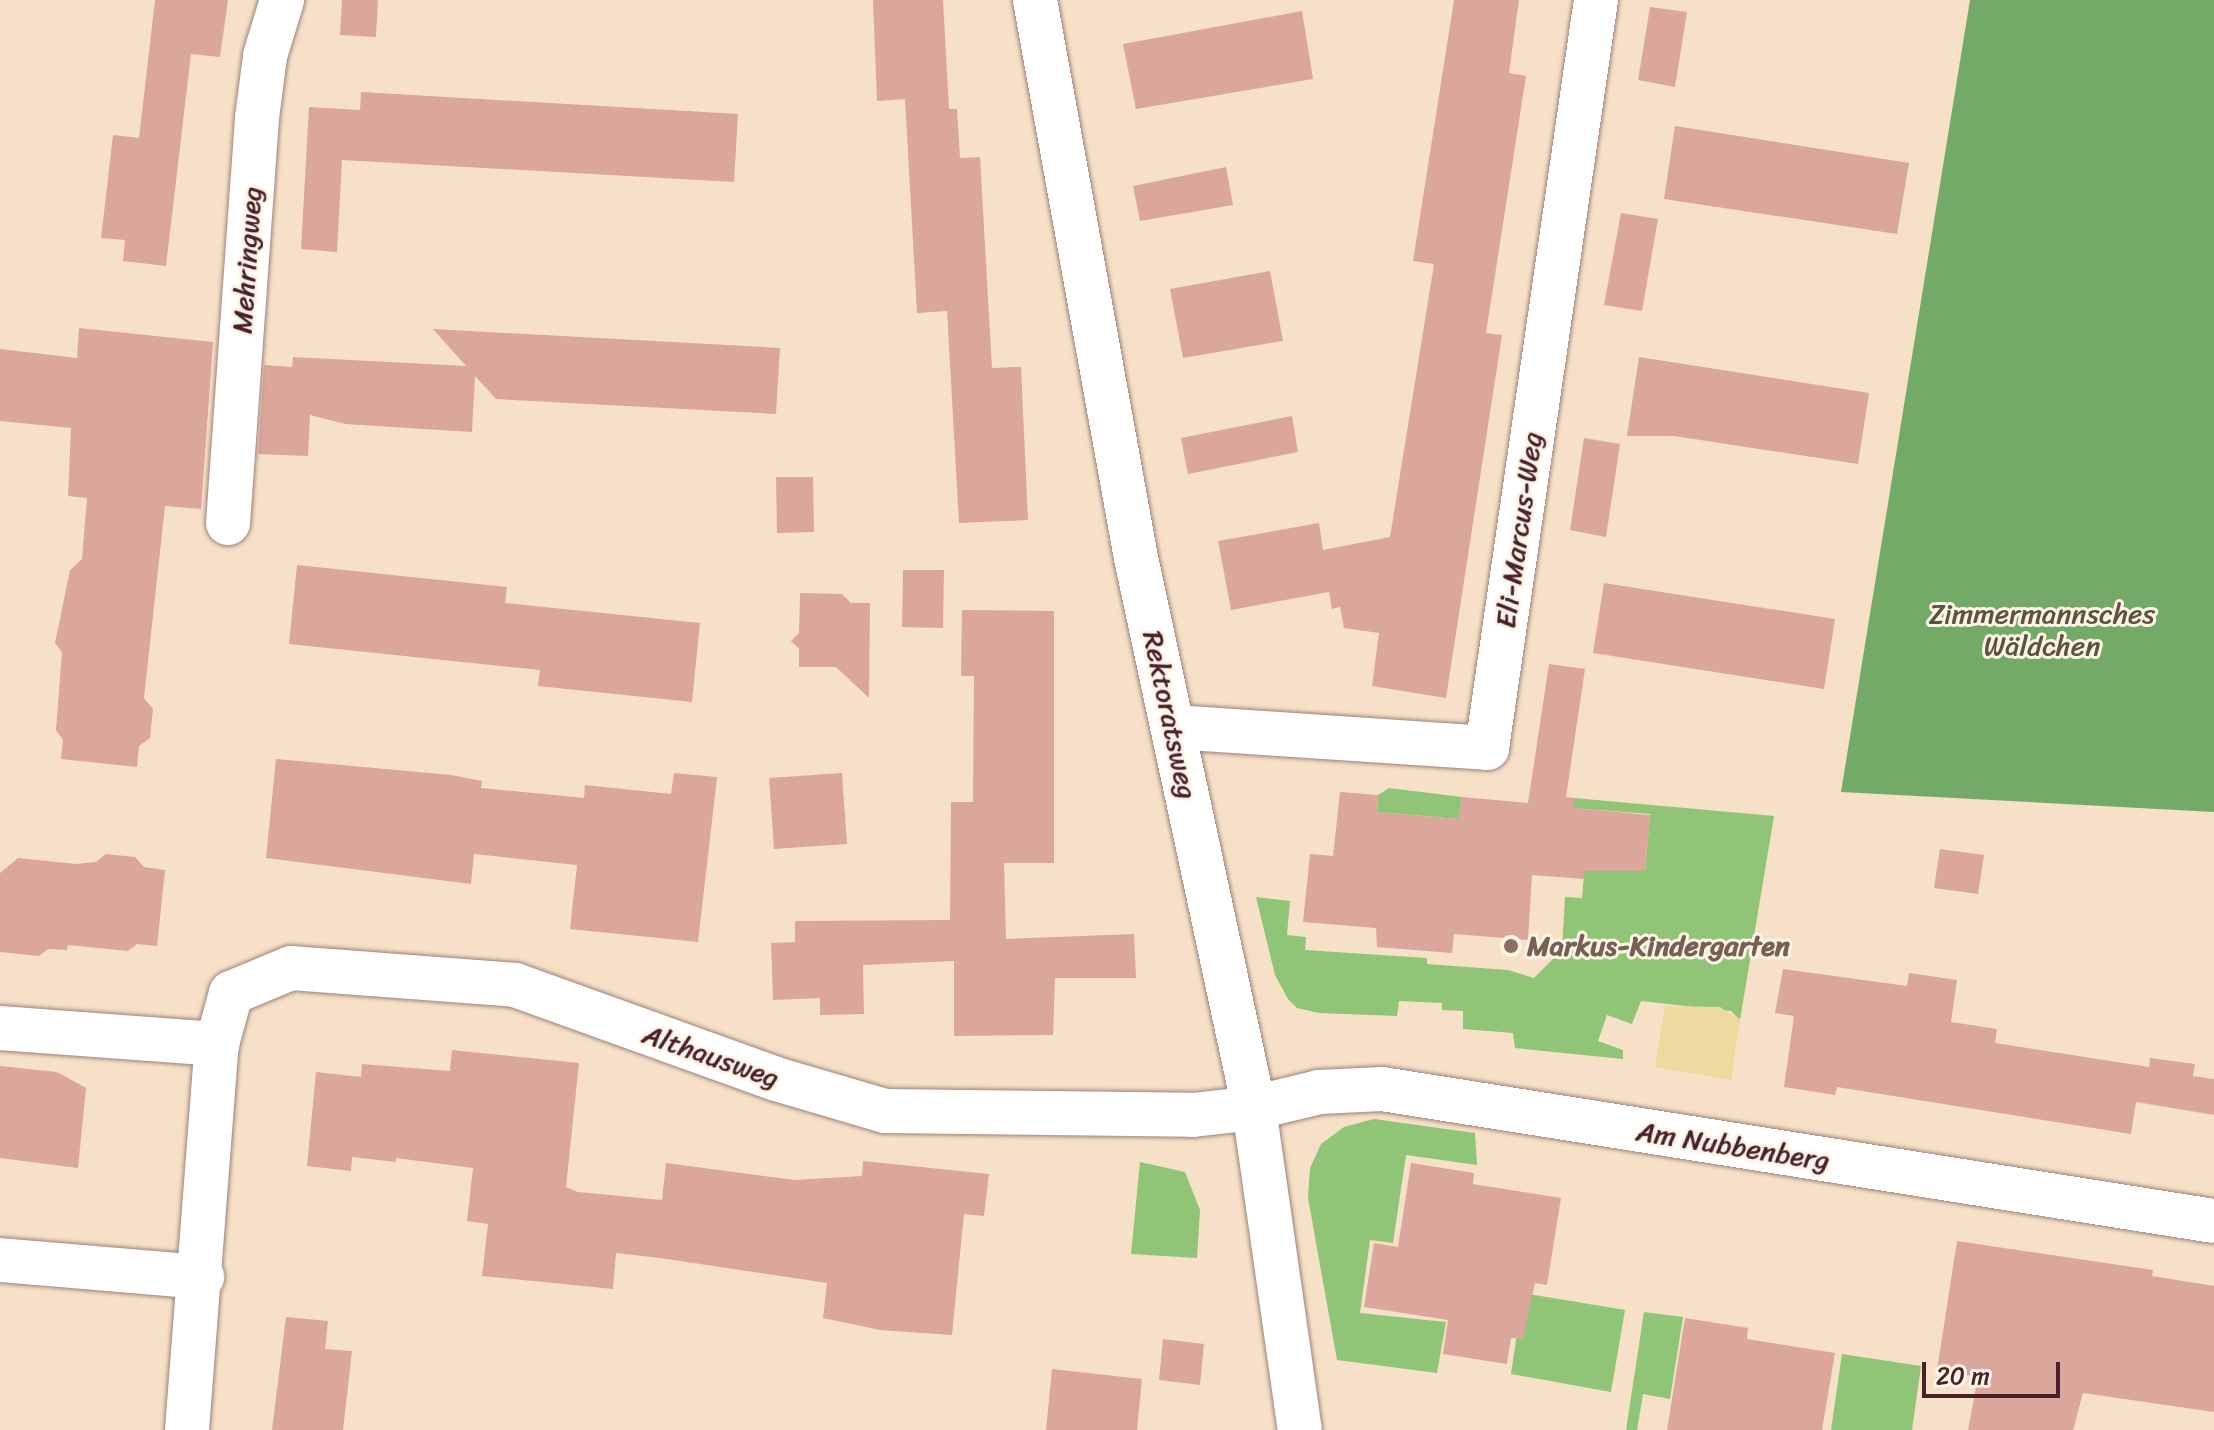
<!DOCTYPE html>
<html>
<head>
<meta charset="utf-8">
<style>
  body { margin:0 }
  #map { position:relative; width:2214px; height:1430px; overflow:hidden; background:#f6e1c8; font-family:Sriracha,sans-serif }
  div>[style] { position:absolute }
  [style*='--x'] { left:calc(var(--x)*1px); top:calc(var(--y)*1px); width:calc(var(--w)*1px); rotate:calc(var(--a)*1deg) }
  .green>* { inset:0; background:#90c476 }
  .forest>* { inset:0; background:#74aa67 }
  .sand>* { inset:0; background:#eeda9e }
  .building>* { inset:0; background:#dba69c }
  .roads { filter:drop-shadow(0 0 2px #a0807a) drop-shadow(0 0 2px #a0807a) }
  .minor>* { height:44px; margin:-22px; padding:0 22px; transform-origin:22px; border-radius:22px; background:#fff }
  .dots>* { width:22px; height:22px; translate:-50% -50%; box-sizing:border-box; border:4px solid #fcf5e5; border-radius:50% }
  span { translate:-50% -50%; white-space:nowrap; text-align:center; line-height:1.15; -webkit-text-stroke:6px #fcf5e5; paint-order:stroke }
  .street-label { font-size:28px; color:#4a1f2b }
  .park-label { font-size:28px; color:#5f5142 }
  .education-label { font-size:28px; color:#785e54; font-weight:700 }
  .left { translate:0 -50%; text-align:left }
  .scale { position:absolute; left:1922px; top:1362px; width:138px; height:36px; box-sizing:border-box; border:4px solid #4a1f2b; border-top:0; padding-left:10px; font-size:24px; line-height:28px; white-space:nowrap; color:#4a1f2b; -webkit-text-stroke:6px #fcf5e5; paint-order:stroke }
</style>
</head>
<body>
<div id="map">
  <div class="green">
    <i style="clip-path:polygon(1389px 788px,1462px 797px,1459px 819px,1377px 812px,1378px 795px)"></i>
    <i style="clip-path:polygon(1574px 798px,1774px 816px,1740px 1020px,1731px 1011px,1641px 1001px,1632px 1024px,1607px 1015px,1598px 1041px,1623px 1050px,1623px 1059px,1515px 1048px,1513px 1033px,1463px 1029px,1463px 1011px,1442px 1010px,1442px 1003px,1399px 1001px,1397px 1016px,1319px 1013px,1297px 1008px,1288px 999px,1275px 975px,1256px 897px,1290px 901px,1287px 935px,1306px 937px,1305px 950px,1427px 958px,1427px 964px,1508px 970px,1534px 978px,1562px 950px,1565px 897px,1582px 898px,1585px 864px,1645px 871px,1650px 814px,1572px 808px)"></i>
    <i style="clip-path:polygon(1374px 1119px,1475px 1133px,1477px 1165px,1406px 1155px,1393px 1243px,1370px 1240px,1360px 1313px,1446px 1322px,1437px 1373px,1337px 1360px,1308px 1198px,1310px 1168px,1321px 1144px,1344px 1127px)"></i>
    <i style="clip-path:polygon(1140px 1162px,1185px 1172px,1200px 1210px,1197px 1258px,1131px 1254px)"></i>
    <i style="clip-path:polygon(1523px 1293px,1625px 1310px,1611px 1392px,1511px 1374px)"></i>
    <i style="clip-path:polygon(1644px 1312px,1683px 1317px,1670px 1399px,1643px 1394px,1637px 1430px,1626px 1430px)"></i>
    <i style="clip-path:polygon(1842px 1354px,1921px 1366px,1912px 1430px,1831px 1430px)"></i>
  </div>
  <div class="forest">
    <i style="clip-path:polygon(1970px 0,2214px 0,2214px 812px,1841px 792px)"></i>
  </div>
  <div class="sand">
    <i style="clip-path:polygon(1665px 1006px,1720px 1007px,1740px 1020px,1731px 1080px,1655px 1067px)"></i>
  </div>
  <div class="building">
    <i style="clip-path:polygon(155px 0,228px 0,220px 57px,191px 54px,166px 266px,123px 261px,125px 240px,101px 238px,113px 135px,139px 138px)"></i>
    <i style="clip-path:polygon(342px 0,378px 0,376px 37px,340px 35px)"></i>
    <i style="clip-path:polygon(873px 0,943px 0,949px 109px,957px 109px,960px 158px,980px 157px,992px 368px,1021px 367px,1028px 520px,959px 523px,947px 311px,917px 313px,905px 99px,877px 101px)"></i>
    <i style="clip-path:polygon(1454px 0,1519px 0,1509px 73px,1526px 76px,1486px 333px,1502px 335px,1446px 698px,1372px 686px,1379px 633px,1344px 628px,1340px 607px,1332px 609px,1329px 592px,1231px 610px,1218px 541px,1319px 523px,1323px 550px,1390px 537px,1434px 264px,1413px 261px)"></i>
    <i style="clip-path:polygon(1650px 7px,1687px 12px,1675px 87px,1638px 80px)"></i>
    <i style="clip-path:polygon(1302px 11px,1313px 79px,1136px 109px,1123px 44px)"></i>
    <i style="clip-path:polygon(361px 92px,738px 114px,734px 182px,342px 160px,337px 252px,301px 249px,309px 107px,360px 110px)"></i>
    <i style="clip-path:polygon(1675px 126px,1909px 163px,1897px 234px,1664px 199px)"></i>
    <i style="clip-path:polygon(1226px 167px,1233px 205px,1140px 221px,1133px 186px)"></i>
    <i style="clip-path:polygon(1621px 213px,1658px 219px,1642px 311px,1604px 305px)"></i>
    <i style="clip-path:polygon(1270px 271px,1283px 341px,1183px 358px,1170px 289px)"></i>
    <i style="clip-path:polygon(79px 328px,213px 342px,201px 509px,165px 506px,144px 698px,153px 709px,150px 738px,139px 746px,137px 767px,61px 759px,63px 740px,56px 730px,62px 652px,55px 643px,70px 570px,82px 559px,87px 498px,68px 496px,71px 428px,0 421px,0 349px,77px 358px)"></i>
    <i style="clip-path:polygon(433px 329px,780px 348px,776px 414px,496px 399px,475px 376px,472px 432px,345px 424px,310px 415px,308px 456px,258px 454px,264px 365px,292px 367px,293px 357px,466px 366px)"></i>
    <i style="clip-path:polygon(1639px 357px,1869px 393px,1858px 464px,1674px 436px,1627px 436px)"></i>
    <i style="clip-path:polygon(1292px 416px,1298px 452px,1188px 474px,1181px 438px)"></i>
    <i style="clip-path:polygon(1584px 438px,1620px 444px,1606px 537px,1570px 530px)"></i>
    <i style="clip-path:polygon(776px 477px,813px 477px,814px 532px,777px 533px)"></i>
    <i style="clip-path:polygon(297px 565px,507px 587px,505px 603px,700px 623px,692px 702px,538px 686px,540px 670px,289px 644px)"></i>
    <i style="clip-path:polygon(903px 570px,944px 570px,943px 628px,902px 627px)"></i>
    <i style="clip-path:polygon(1604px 583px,1835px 619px,1824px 689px,1593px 653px)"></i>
    <i style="clip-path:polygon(800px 593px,842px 594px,851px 603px,870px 603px,869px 698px,836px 667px,799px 667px,799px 649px,791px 641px,799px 633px)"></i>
    <i style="clip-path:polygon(962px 610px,1054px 611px,1054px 863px,1004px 863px,1006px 939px,1134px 934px,1136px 978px,1055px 978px,1053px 1035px,954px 1036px,954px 961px,863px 965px,864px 1014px,820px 1015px,820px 998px,773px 1000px,771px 943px,795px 942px,795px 921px,950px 920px,951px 802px,973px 802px,974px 676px,961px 676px)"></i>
    <i style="clip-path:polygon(1549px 664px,1585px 669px,1566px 797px,1574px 798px,1574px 808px,1650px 815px,1645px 871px,1585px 871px,1584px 879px,1532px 875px,1528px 940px,1454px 934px,1452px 953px,1377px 947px,1376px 928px,1303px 922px,1310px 854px,1333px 856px,1340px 792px,1378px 795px,1377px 812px,1459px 819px,1462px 797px,1528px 803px)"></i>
    <i style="clip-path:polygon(276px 759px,451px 775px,482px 781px,481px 788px,584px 798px,585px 785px,671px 794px,674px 773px,717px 777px,698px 942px,570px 929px,577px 865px,474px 854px,471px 884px,266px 858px)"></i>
    <i style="clip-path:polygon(842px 773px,847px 844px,774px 849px,769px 778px)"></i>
    <i style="clip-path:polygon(1940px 849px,1984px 855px,1978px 894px,1934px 888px)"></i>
    <i style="clip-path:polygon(106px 854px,135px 857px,144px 867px,165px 870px,157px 946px,137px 944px,128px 951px,68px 945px,67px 950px,48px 949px,39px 956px,0 952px,0 873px,18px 858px,76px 864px,96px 862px)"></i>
    <i style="clip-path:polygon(1783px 969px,1907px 986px,1909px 973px,1957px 980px,1951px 1022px,1997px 1029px,1995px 1043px,2149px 1067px,2150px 1058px,2195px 1064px,2193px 1076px,2214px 1079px,2214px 1115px,2136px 1102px,2131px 1134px,1837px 1087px,1835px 1095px,1784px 1087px,1794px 1016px,1775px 1013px)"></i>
    <i style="clip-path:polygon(452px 1050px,579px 1063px,566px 1187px,578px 1192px,662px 1200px,666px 1163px,795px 1180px,862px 1176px,863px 1161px,989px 1174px,984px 1216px,964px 1214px,952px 1335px,880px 1330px,823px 1318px,827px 1283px,660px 1258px,616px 1253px,613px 1289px,482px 1276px,488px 1224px,467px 1221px,473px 1168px,396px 1158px,396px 1162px,352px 1157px,351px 1171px,307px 1166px,316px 1072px,361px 1077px,362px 1064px,450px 1071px)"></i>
    <i style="clip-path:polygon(0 1066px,57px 1072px,86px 1088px,78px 1168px,0 1158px)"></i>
    <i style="clip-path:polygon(1411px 1163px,1474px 1173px,1473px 1184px,1561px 1198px,1547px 1285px,1535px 1283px,1523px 1339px,1511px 1338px,1507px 1364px,1443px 1354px,1448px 1320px,1364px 1307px,1374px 1243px,1398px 1247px)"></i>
    <i style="clip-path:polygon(1957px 1241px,2153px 1270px,2152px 1276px,2214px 1286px,2214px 1412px,2083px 1393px,2073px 1430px,1968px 1430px,1978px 1377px,1937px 1370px)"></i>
    <i style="clip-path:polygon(286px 1317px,328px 1321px,325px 1349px,352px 1351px,343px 1430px,272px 1430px)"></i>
    <i style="clip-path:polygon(1685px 1318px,1748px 1328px,1747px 1339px,1835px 1353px,1822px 1430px,1667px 1430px)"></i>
    <i style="clip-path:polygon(1163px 1339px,1204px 1344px,1200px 1385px,1159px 1380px)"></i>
    <i style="clip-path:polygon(1052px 1369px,1142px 1379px,1137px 1430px,1046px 1430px)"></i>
  </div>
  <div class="roads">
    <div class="minor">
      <i style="--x:1035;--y:0;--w:567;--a:79.74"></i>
      <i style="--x:1136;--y:558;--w:563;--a:77.89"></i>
      <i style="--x:1254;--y:1108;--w:325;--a:81.9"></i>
      <i style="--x:228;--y:523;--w:406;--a:-85.9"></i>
      <i style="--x:257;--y:118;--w:63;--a:-82.6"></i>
      <i style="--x:265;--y:56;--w:59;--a:-73.1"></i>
      <i style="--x:1173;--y:727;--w:315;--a:3.8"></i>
      <i style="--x:1487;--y:748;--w:756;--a:-81.71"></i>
      <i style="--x:0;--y:1028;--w:218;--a:4.2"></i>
      <i style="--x:0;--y:1260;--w:203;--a:4.8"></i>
      <i style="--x:187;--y:1430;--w:387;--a:-85.6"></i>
      <i style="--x:217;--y:1044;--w:53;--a:-74.6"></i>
      <i style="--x:231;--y:993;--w:65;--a:-22.6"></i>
      <i style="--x:291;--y:968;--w:225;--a:4.3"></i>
      <i style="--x:515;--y:985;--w:277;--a:19.8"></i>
      <i style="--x:776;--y:1079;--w:114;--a:16.4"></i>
      <i style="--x:885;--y:1111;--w:308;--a:0.7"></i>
      <i style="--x:1193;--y:1115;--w:61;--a:-6.5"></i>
      <i style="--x:1254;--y:1108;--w:67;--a:-13.8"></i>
      <i style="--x:1319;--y:1092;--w:63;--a:-2.7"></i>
      <i style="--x:1382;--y:1089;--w:842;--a:9.02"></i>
    </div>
  </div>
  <div class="dots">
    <i style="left:1511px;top:946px;background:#8d6e63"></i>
  </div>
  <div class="street-label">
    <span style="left:247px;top:260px;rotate:-86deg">Mehringweg</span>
    <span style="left:1519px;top:530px;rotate:-82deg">Eli-Marcus-Weg</span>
    <span style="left:1170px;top:715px;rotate:78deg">Rektoratsweg</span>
    <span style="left:711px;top:1056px;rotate:19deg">Althausweg</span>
    <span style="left:1733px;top:1146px;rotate:9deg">Am Nubbenberg</span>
  </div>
  <div class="park-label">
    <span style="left:2042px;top:630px">Zimmermannsches<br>Wäldchen</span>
  </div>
  <div class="education-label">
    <span class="left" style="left:1527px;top:946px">Markus-Kindergarten</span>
  </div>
  <div class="scale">20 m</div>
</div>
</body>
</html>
